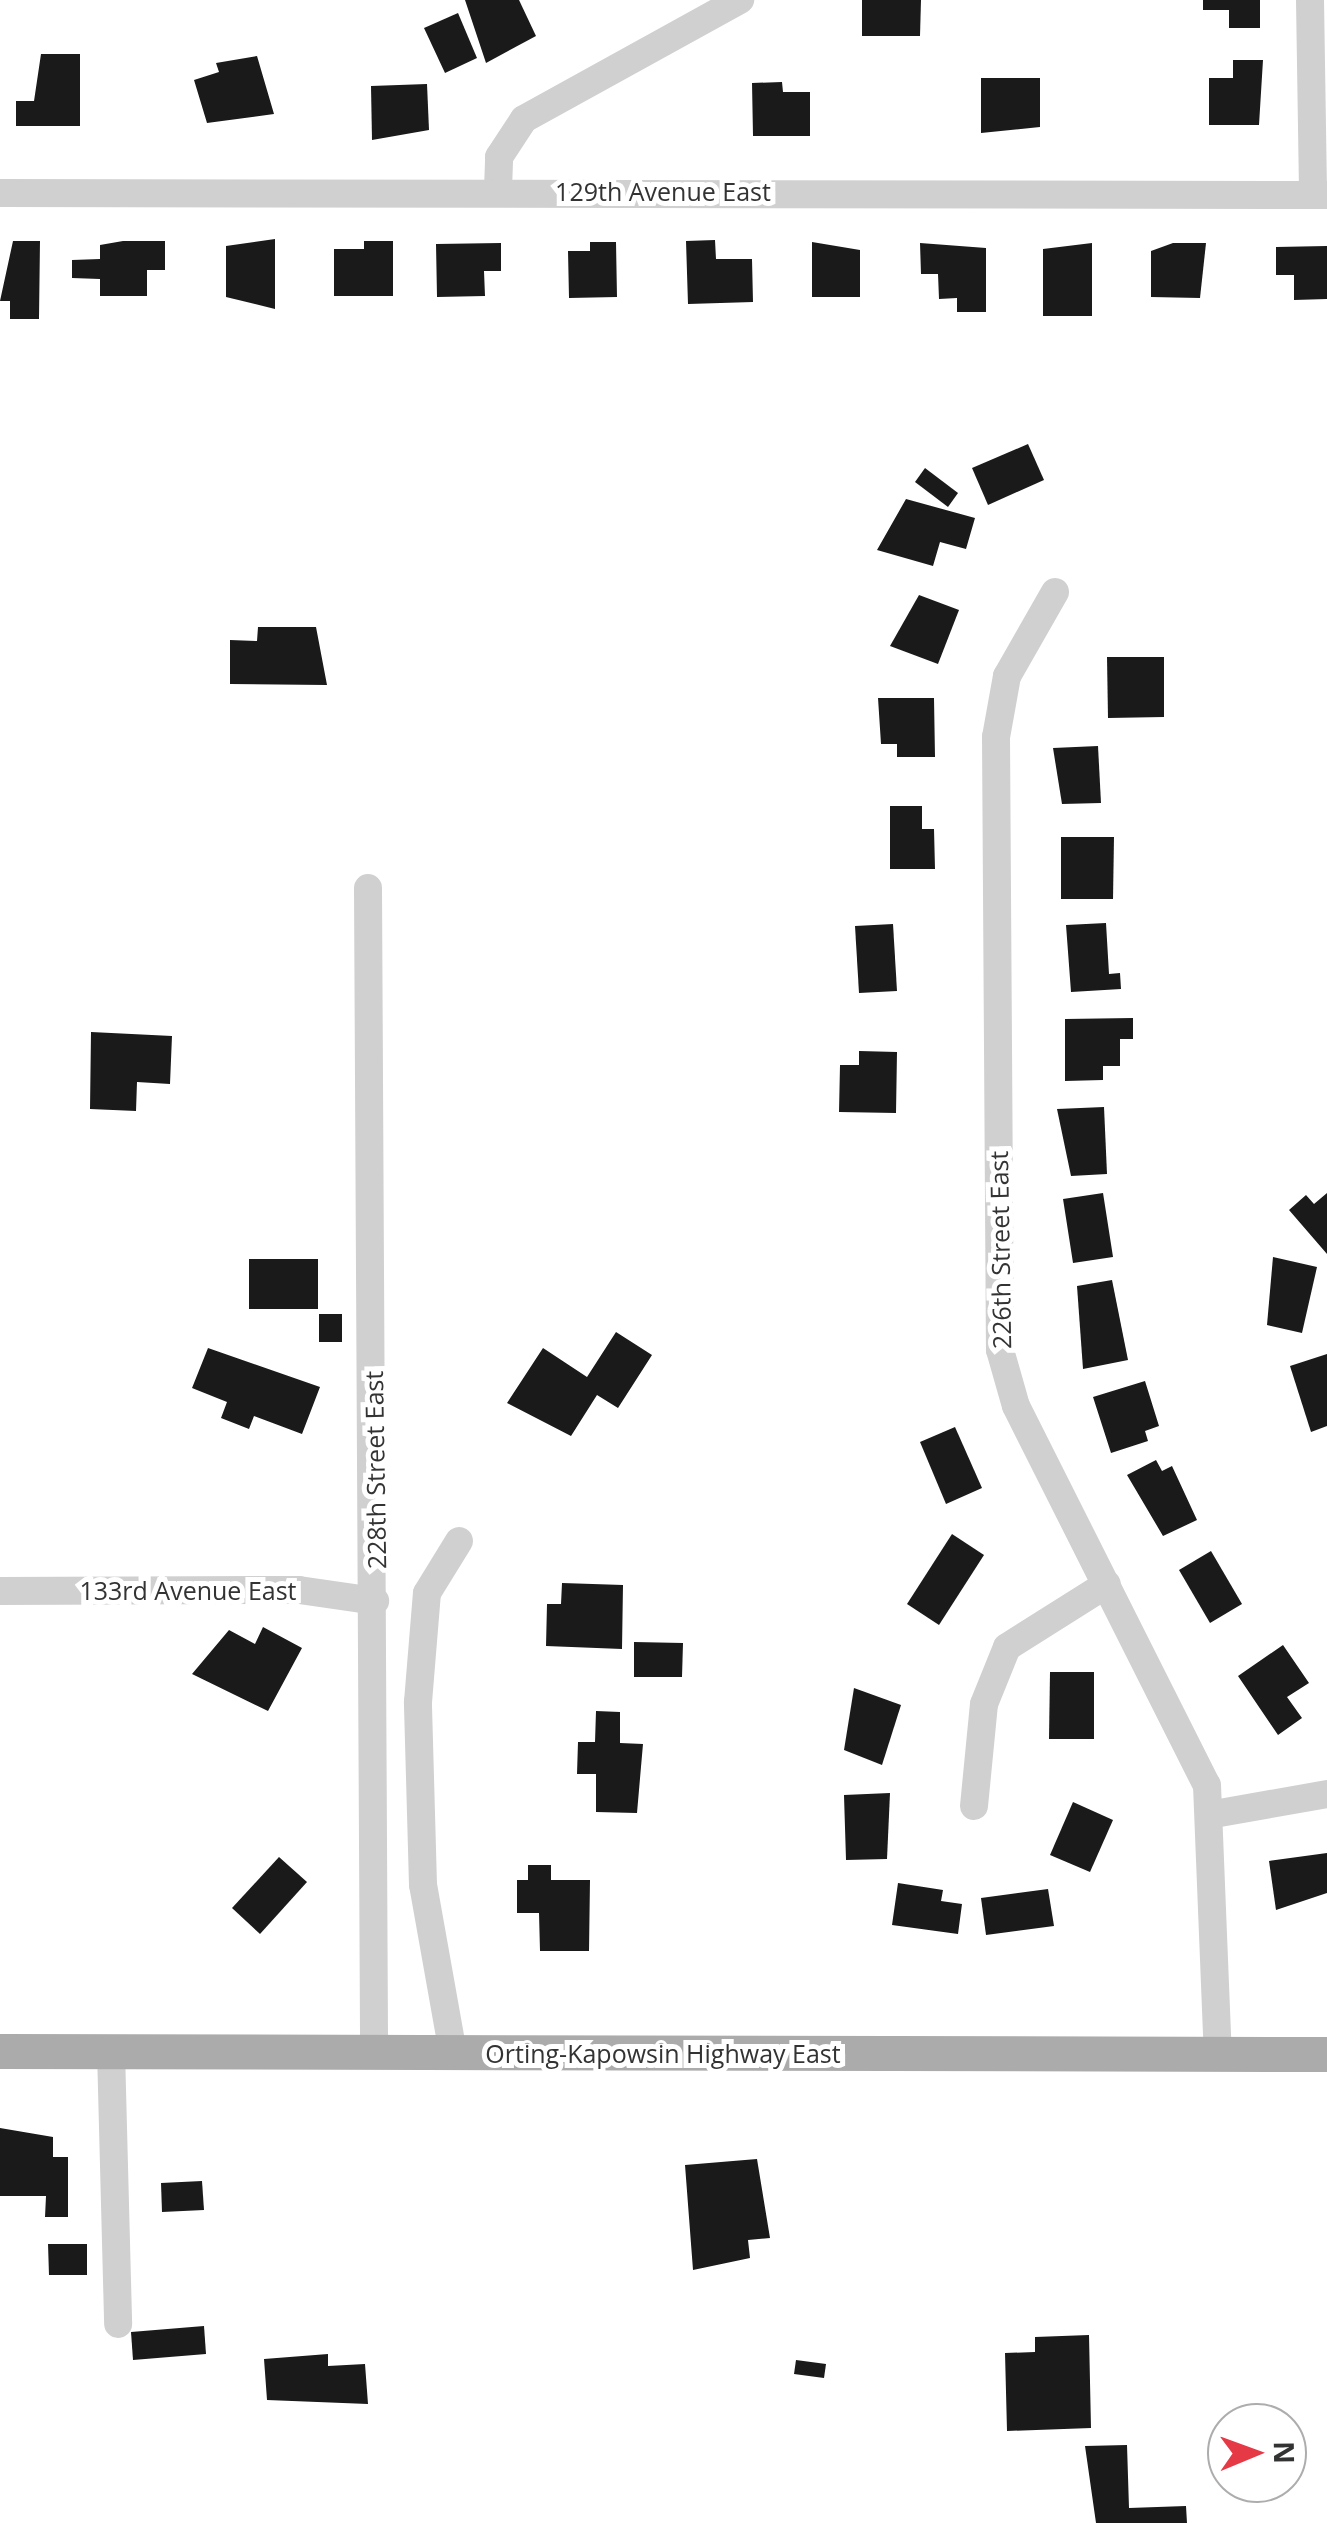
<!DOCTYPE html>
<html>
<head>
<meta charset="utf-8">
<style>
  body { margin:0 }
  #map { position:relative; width:1327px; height:2523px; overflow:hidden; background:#fff; font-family:"Open Sans",sans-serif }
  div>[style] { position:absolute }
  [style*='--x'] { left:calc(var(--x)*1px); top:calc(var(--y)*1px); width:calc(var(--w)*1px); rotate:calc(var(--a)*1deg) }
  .building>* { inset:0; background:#1a1a1a }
  .minor>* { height:28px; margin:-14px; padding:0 14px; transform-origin:14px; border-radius:14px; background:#d0d0d0 }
  .major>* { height:35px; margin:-17.5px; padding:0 17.5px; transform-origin:17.5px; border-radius:17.5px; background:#ababab }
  span { translate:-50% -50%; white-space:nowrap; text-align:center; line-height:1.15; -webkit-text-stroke:10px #fff; paint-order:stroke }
  .street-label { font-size:25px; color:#333 }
  .north { position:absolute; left:1207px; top:2403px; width:100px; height:100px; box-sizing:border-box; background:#fff; border:2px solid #adadad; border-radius:50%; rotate:89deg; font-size:28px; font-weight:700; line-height:40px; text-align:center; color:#333 }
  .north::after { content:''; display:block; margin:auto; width:35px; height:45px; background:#e63946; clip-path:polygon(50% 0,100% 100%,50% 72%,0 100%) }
</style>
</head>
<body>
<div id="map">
  <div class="building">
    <i style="clip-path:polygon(465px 0,519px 0,536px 36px,486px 63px)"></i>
    <i style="clip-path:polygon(862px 0,921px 0,920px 36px,862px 36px)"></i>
    <i style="clip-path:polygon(1203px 0,1260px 0,1260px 28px,1229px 28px,1229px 10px,1203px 10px)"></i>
    <i style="clip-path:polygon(458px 13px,477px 58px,445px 73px,424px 28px)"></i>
    <i style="clip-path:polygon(41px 54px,80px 54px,80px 126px,16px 126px,16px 101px,34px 101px)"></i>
    <i style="clip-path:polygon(257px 56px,274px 114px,207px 123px,194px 80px,219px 72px,216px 63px)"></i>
    <i style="clip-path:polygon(1233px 60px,1263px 60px,1259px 125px,1209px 125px,1209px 78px,1233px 78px)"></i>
    <i style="clip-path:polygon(981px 78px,1040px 78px,1040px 127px,981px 133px)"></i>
    <i style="clip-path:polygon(782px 82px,783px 92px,810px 92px,810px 136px,753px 136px,752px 83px)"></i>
    <i style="clip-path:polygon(427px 84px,429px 130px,372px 140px,371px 86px)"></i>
    <i style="clip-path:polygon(275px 239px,275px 309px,226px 297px,226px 246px)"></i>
    <i style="clip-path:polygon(715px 240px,716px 259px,752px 259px,753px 302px,688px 304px,686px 241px)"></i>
    <i style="clip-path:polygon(13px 241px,40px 241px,39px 319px,10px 319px,10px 301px,0 301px)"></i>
    <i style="clip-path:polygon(123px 241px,165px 241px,165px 270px,147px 270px,147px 296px,100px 296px,100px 279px,72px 278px,72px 260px,100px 259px,100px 245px)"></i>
    <i style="clip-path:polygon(364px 241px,393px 241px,393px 296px,334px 296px,334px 249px,364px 249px)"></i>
    <i style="clip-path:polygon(590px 242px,616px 242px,617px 297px,569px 298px,568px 251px,590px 251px)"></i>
    <i style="clip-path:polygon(812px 242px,860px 250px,860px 297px,812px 297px)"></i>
    <i style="clip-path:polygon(501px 243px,501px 271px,484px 271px,485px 296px,437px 297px,436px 244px)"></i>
    <i style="clip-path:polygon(920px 243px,986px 248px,986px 312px,957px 312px,957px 298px,939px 299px,938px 274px,921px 274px)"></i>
    <i style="clip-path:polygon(1092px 243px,1092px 316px,1043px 316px,1043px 249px)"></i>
    <i style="clip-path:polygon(1173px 243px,1206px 243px,1200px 298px,1151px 297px,1151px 251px)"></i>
    <i style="clip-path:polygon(1327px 246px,1327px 299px,1294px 300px,1294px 275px,1276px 275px,1276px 247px)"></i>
    <i style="clip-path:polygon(1028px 444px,1044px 480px,988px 505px,972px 468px)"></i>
    <i style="clip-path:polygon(925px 468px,958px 493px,948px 507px,915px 482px)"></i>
    <i style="clip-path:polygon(906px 499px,975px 518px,966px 549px,940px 542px,933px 566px,877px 550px)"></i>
    <i style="clip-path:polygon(919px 595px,959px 610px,938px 664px,890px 646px)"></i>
    <i style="clip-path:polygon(258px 627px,316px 627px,327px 685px,230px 684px,230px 640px,257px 641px)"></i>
    <i style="clip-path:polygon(1107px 657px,1164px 657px,1164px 717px,1108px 718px)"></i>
    <i style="clip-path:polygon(878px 698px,934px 698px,935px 757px,897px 757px,897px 744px,881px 744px)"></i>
    <i style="clip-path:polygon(1098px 746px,1101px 803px,1062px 804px,1053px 748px)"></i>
    <i style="clip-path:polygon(890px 806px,922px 806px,922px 829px,934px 829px,935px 869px,890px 869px)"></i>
    <i style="clip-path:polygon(1061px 837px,1114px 837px,1113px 899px,1061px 899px)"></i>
    <i style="clip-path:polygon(1106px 923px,1109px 974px,1120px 973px,1121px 989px,1071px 992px,1066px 925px)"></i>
    <i style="clip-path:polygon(893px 924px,897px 991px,859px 993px,855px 926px)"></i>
    <i style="clip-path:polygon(1133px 1018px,1133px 1039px,1120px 1039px,1120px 1066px,1103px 1066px,1103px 1080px,1065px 1081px,1065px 1019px)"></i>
    <i style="clip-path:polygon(91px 1032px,172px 1036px,170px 1084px,137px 1082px,136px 1111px,90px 1109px)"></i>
    <i style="clip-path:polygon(859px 1051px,897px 1052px,896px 1113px,839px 1112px,840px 1065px,859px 1065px)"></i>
    <i style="clip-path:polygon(1104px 1107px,1107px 1174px,1071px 1176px,1057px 1109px)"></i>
    <i style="clip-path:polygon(1103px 1193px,1113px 1257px,1073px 1263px,1063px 1199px)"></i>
    <i style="clip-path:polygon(1327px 1193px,1327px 1254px,1289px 1210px,1306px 1195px,1314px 1204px)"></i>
    <i style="clip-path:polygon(1273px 1257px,1317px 1267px,1302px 1333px,1267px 1325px)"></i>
    <i style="clip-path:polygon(249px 1259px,318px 1259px,318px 1309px,249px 1309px)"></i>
    <i style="clip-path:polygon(1112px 1280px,1128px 1360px,1083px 1369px,1077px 1286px)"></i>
    <i style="clip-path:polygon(319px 1314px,342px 1314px,342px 1342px,319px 1342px)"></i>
    <i style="clip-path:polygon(616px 1332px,652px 1355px,618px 1408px,597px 1395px,571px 1436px,507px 1403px,543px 1348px,587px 1377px)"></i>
    <i style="clip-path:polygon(208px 1348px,320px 1387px,302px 1434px,254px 1416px,249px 1429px,221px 1418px,227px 1402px,192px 1388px)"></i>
    <i style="clip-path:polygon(1327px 1354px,1327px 1426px,1311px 1432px,1290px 1366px)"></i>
    <i style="clip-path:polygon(1145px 1381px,1159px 1426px,1145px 1431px,1148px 1441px,1111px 1453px,1093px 1397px)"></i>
    <i style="clip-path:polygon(955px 1427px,982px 1488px,946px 1504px,920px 1442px)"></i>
    <i style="clip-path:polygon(1156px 1460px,1162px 1471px,1172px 1466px,1197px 1520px,1163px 1536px,1127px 1475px)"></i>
    <i style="clip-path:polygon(952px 1534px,984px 1555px,939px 1625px,907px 1604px)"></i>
    <i style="clip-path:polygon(1211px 1551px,1242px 1604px,1210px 1623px,1179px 1570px)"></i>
    <i style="clip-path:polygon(562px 1583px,623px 1585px,622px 1649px,546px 1646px,547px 1604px,561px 1604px)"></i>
    <i style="clip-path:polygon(263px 1627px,302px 1648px,268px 1711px,192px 1674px,229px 1630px,255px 1644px)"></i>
    <i style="clip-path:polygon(634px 1642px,683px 1643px,682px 1677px,634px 1677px)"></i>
    <i style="clip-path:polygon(1283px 1645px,1309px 1683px,1287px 1697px,1302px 1718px,1278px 1735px,1238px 1676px)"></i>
    <i style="clip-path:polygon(1050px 1672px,1094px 1672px,1094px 1739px,1049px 1739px)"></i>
    <i style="clip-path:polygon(854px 1688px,901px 1705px,882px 1765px,844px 1750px)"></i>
    <i style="clip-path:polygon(596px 1711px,620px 1712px,620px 1743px,643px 1744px,637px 1813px,596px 1812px,596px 1774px,577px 1774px,578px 1742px,595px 1742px)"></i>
    <i style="clip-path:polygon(890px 1793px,887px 1859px,846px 1860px,844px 1795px)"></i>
    <i style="clip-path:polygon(1073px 1802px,1113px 1820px,1090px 1872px,1050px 1855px)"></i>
    <i style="clip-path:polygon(1327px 1853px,1327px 1893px,1276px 1910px,1269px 1861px)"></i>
    <i style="clip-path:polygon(279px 1857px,307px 1882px,260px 1934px,232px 1908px)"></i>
    <i style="clip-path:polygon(528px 1865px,551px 1865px,551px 1880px,590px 1880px,589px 1951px,540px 1951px,539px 1913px,517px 1913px,517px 1880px,528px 1880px)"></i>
    <i style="clip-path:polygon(898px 1883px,943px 1890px,941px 1901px,962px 1904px,958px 1934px,892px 1925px)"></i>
    <i style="clip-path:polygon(1048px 1889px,1054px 1926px,986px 1935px,981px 1898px)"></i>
    <i style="clip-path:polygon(0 2128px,53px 2137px,53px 2157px,68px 2157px,68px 2217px,45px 2217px,46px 2196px,0 2196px)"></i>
    <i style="clip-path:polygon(757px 2159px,770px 2238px,748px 2240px,750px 2258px,693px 2270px,685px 2165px)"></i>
    <i style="clip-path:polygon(202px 2181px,204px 2210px,162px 2212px,161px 2183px)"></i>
    <i style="clip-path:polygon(48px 2244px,87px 2244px,87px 2275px,49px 2275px)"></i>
    <i style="clip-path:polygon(204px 2326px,206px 2354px,133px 2360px,131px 2332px)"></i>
    <i style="clip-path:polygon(1089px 2335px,1091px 2428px,1007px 2431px,1005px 2353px,1035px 2352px,1035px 2337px)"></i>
    <i style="clip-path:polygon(328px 2354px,328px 2366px,365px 2364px,368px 2404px,267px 2400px,264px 2359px)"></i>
    <i style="clip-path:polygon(796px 2360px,826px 2364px,824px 2378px,794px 2374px)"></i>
    <i style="clip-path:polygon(1127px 2445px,1129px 2508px,1186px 2506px,1187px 2523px,1096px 2523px,1085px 2446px)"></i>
  </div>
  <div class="minor">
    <i style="--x:1310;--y:0;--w:195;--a:89.1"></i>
    <i style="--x:498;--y:190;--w:33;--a:-88"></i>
    <i style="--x:499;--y:157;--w:45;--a:-56.7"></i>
    <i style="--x:524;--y:119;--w:247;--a:-28.9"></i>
    <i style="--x:0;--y:193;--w:1327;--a:0.09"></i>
    <i style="--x:1055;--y:592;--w:97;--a:119.7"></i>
    <i style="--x:1007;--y:676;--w:62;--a:100.2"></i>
    <i style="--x:996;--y:737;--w:613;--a:89.63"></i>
    <i style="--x:1000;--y:1350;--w:58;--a:74.1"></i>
    <i style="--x:1016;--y:1406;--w:424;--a:63.3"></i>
    <i style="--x:1207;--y:1785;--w:269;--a:87.7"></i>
    <i style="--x:368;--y:888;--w:1164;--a:89.7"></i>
    <i style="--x:0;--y:1591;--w:299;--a:-0.2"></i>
    <i style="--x:299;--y:1590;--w:77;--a:8.2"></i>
    <i style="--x:974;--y:1806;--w:102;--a:-84.4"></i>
    <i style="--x:984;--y:1704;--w:61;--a:-68"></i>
    <i style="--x:1007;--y:1647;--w:118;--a:-32.2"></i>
    <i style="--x:1214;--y:1814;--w:115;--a:-10"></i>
    <i style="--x:111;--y:2051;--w:273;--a:88.5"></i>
    <i style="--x:453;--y:2053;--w:171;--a:-100.1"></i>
    <i style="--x:423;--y:1885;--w:183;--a:-91.6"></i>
    <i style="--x:418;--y:1702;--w:109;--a:-85.3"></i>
    <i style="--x:427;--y:1593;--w:61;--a:-58.4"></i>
  </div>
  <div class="major">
    <i style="--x:0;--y:2051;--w:1327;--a:0.13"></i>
  </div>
  <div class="street-label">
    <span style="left:663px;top:191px">129th Avenue East</span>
    <span style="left:1000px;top:1250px;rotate:-91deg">226th Street East</span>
    <span style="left:375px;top:1470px;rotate:-91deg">228th Street East</span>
    <span style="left:188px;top:1590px">133rd Avenue East</span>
    <span style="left:663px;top:2053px">Orting-Kapowsin Highway East</span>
  </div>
  <div class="north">N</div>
</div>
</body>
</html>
